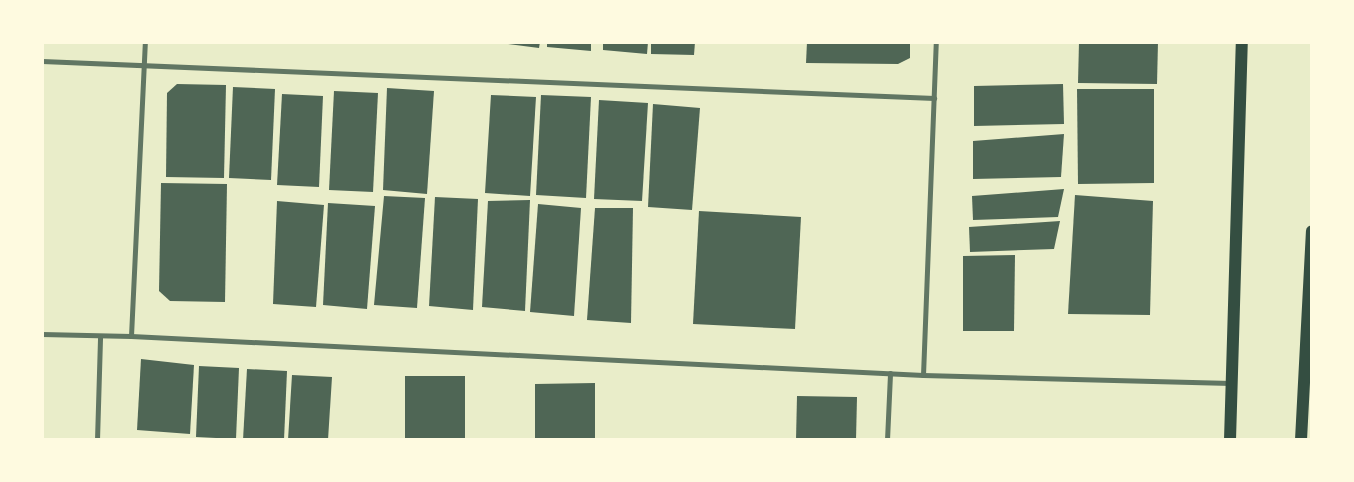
<!DOCTYPE html>
<html>
<head>
<meta charset="utf-8">
<style>
  body { margin:0 }
  #map { position:relative; width:1354px; height:482px; overflow:hidden; background:#e9edc9; font-family:"Alegreya Sans",sans-serif }
  div>[style] { position:absolute }
  [style*='--x'] { left:calc(var(--x)*1px); top:calc(var(--y)*1px); width:calc(var(--w)*1px); rotate:calc(var(--a)*1deg) }
  .building>* { inset:0; background:#4f6655 }
  .minor>* { height:5px; margin:-2.5px; padding:0 2.5px; transform-origin:2.5px; border-radius:2.5px; background:#617663 }
  .primary>* { height:12px; margin:-6px; padding:0 6px; transform-origin:6px; border-radius:6px; background:#344e41 }
  span { translate:-50% -50%; white-space:nowrap; text-align:center; line-height:1.15; -webkit-text-stroke:4px #fefae0; paint-order:stroke }
  .frame { position:absolute; inset:0; border:44px solid #fefae0; pointer-events:none }
</style>
</head>
<body>
<div id="map">
  <div class="building">
    <i style="clip-path:polygon(493px 42px,540px 42px,539px 48px)"></i>
    <i style="clip-path:polygon(547px 42px,591px 42px,591px 51px,547px 47px)"></i>
    <i style="clip-path:polygon(603px 42px,648px 42px,647px 54px,603px 50px)"></i>
    <i style="clip-path:polygon(651px 42px,695px 42px,694px 55px,651px 54px)"></i>
    <i style="clip-path:polygon(807px 42px,910px 42px,910px 58px,898px 64px,806px 63px)"></i>
    <i style="clip-path:polygon(1079px 42px,1158px 42px,1157px 84px,1078px 83px)"></i>
    <i style="clip-path:polygon(177px 84px,226px 85px,224px 178px,166px 177px,167px 93px)"></i>
    <i style="clip-path:polygon(1063px 84px,1064px 124px,974px 126px,974px 86px)"></i>
    <i style="clip-path:polygon(233px 87px,275px 89px,271px 180px,229px 178px)"></i>
    <i style="clip-path:polygon(387px 88px,434px 91px,427px 194px,383px 190px)"></i>
    <i style="clip-path:polygon(1077px 89px,1154px 89px,1154px 183px,1078px 184px)"></i>
    <i style="clip-path:polygon(334px 91px,378px 93px,373px 192px,329px 190px)"></i>
    <i style="clip-path:polygon(282px 94px,323px 96px,319px 187px,277px 185px)"></i>
    <i style="clip-path:polygon(491px 95px,536px 97px,530px 196px,485px 193px)"></i>
    <i style="clip-path:polygon(541px 95px,591px 97px,586px 198px,536px 195px)"></i>
    <i style="clip-path:polygon(599px 100px,648px 103px,642px 201px,594px 199px)"></i>
    <i style="clip-path:polygon(653px 104px,700px 108px,692px 210px,648px 207px)"></i>
    <i style="clip-path:polygon(1064px 134px,1061px 177px,973px 179px,973px 141px)"></i>
    <i style="clip-path:polygon(161px 183px,227px 184px,225px 302px,170px 301px,159px 291px)"></i>
    <i style="clip-path:polygon(1064px 189px,1058px 217px,973px 220px,972px 196px)"></i>
    <i style="clip-path:polygon(1075px 195px,1153px 201px,1150px 315px,1068px 314px)"></i>
    <i style="clip-path:polygon(384px 196px,425px 198px,417px 308px,374px 305px)"></i>
    <i style="clip-path:polygon(435px 197px,478px 199px,473px 310px,429px 306px)"></i>
    <i style="clip-path:polygon(530px 200px,525px 311px,482px 307px,488px 201px)"></i>
    <i style="clip-path:polygon(277px 201px,324px 205px,316px 307px,273px 304px)"></i>
    <i style="clip-path:polygon(328px 203px,375px 206px,367px 309px,323px 305px)"></i>
    <i style="clip-path:polygon(538px 204px,581px 208px,574px 316px,530px 312px)"></i>
    <i style="clip-path:polygon(595px 208px,633px 208px,631px 323px,587px 320px)"></i>
    <i style="clip-path:polygon(699px 211px,801px 217px,795px 329px,693px 324px)"></i>
    <i style="clip-path:polygon(1060px 221px,1054px 249px,970px 252px,969px 227px)"></i>
    <i style="clip-path:polygon(1015px 255px,1014px 331px,963px 331px,963px 256px)"></i>
    <i style="clip-path:polygon(141px 359px,194px 365px,190px 434px,137px 430px)"></i>
    <i style="clip-path:polygon(199px 366px,239px 368px,236px 439px,196px 437px)"></i>
    <i style="clip-path:polygon(247px 369px,287px 371px,284px 440px,243px 440px)"></i>
    <i style="clip-path:polygon(292px 375px,332px 377px,328px 440px,288px 440px)"></i>
    <i style="clip-path:polygon(405px 376px,465px 376px,465px 440px,405px 440px)"></i>
    <i style="clip-path:polygon(595px 383px,595px 440px,535px 440px,535px 384px)"></i>
    <i style="clip-path:polygon(797px 396px,857px 397px,856px 440px,796px 440px)"></i>
  </div>
  <div class="minor">
    <i style="--x:42;--y:61;--w:893;--a:2.38"></i>
    <i style="--x:42;--y:334;--w:89;--a:1.3"></i>
    <i style="--x:131;--y:336;--w:793;--a:2.82"></i>
    <i style="--x:923;--y:375;--w:308;--a:1.5"></i>
    <i style="--x:131;--y:336;--w:294;--a:-87.3"></i>
    <i style="--x:923;--y:375;--w:333;--a:-87.8"></i>
    <i style="--x:97;--y:440;--w:103;--a:-88.3"></i>
    <i style="--x:887;--y:440;--w:67;--a:-87.4"></i>
  </div>
  <div class="primary">
    <i style="--x:1230;--y:440;--w:398;--a:-88.3"></i>
    <i style="--x:1301;--y:440;--w:209;--a:-87"></i>
  </div>
  <div class="frame"></div>
</div>
</body>
</html>
